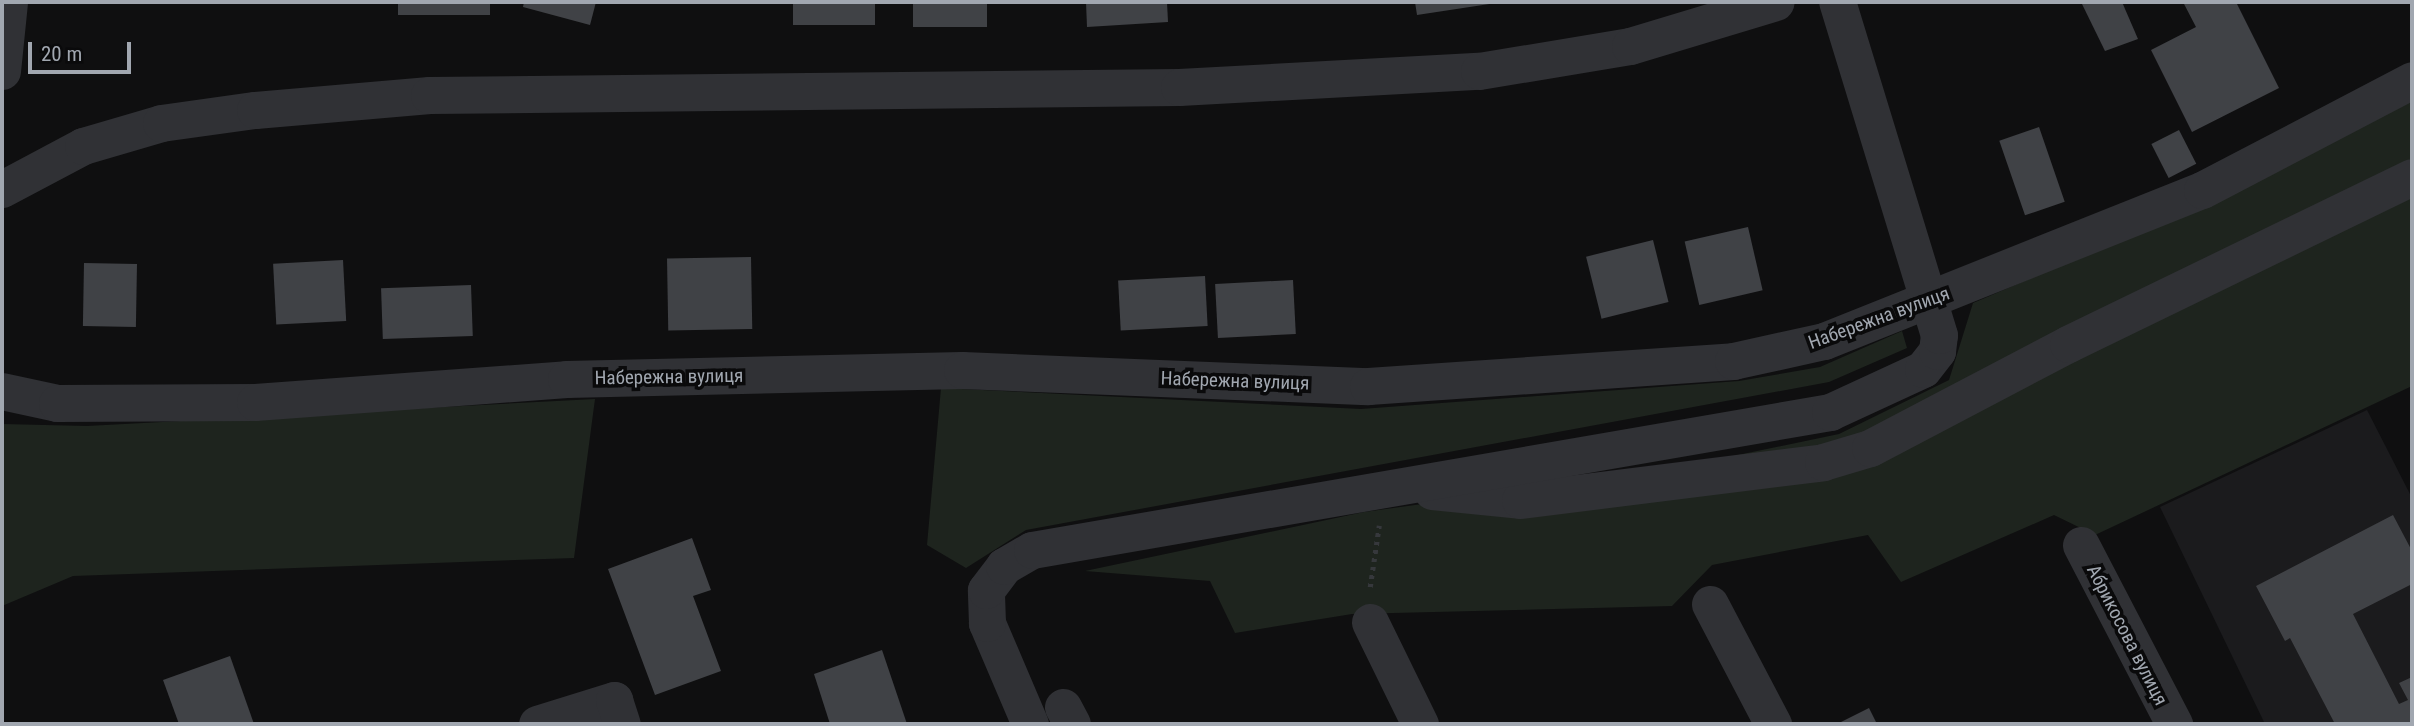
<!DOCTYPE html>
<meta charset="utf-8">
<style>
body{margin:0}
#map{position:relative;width:2414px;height:726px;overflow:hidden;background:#0f0f10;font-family:"Roboto Condensed",sans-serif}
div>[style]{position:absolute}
.built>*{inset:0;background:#1b1b1d}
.green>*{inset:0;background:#1e241e}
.building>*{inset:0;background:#404246;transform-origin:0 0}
.path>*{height:4.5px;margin-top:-2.25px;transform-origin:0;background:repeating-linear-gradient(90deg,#36383c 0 3.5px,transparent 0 8.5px)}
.minor>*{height:37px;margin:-18.5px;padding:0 18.5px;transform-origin:18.5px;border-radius:18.5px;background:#303135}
span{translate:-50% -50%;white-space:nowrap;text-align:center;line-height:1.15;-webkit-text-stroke:7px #0a0a0b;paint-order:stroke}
.street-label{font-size:19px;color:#a1a7b0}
.frame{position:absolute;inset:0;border:4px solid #a1a7b0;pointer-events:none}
.scale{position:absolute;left:28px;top:42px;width:103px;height:32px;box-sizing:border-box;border:4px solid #a1a7b0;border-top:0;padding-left:9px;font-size:21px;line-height:24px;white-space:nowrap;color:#a1a7b0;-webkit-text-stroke:5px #0a0a0b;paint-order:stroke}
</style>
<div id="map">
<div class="built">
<i style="clip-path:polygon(2367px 410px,2412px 498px,2412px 724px,2265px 724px,2160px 507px)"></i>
</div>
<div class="green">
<i style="clip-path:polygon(2412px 97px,2412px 386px,2095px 535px,2054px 515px,1901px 582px,1868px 535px,1712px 565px,1672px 606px,1352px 614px,1235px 633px,1210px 581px,1085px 571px,1364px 512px,1656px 472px,1839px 434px,1949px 380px,1973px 303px,2259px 181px)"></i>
<i style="clip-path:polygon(1902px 331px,1907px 348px,1829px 382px,1026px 530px,966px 568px,927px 545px,941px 388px,1361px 409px,1739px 381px,1820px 367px)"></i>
<i style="clip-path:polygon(595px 399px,574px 558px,73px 576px,2px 606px,2px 424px,87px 426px)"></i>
</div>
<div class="building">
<i style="left:398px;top:2px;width:92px;height:13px"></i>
<i style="clip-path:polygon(524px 2px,596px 2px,590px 25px,523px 7px)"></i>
<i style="left:793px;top:2px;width:82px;height:23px"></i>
<i style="left:913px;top:2px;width:74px;height:25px"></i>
<i style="clip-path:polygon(1086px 2px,1167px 2px,1168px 22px,1087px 27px)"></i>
<i style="clip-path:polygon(1415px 2px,1496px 2px,1496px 3px,1417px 15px)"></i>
<i style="clip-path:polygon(2081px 2px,2122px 2px,2138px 39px,2105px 51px)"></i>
<i style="clip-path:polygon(2183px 2px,2236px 2px,2279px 88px,2192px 132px,2151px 50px,2196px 27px)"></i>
<i style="left:2039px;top:127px;width:79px;height:42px;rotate:71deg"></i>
<i style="left:2179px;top:130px;width:38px;height:31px;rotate:63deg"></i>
<i style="left:1748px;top:227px;width:65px;height:65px;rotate:77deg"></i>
<i style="left:1653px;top:240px;width:64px;height:69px;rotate:76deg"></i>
<i style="left:751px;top:257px;width:72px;height:84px;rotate:89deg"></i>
<i style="left:343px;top:260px;width:61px;height:70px;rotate:87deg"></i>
<i style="left:84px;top:263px;width:53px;height:63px;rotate:1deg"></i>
<i style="left:1205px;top:276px;width:50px;height:87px;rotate:87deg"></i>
<i style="left:1293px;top:280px;width:54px;height:78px;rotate:87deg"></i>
<i style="left:471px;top:285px;width:51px;height:90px;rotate:88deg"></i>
<i style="clip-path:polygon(2393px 515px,2412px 551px,2412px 584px,2353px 614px,2399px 704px,2408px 700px,2399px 683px,2412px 677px,2412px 724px,2335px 724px,2290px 638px,2285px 641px,2256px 586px)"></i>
<i style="clip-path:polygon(692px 538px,711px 590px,693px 596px,721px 671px,655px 695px,608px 569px)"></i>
<i style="clip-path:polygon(882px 650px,907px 724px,830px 724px,814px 674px)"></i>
<i style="clip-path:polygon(230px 656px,254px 724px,179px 724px,163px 680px)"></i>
<i style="clip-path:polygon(1869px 708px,1877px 724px,1837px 724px)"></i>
</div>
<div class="path">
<i style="left:1370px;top:587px;width:62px;rotate:-81.6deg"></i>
</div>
<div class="minor">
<i style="left:2px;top:71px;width:69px;rotate:-84.2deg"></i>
<i style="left:2px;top:189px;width:92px;rotate:-28deg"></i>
<i style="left:83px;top:146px;width:81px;rotate:-16.4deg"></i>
<i style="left:161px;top:123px;width:95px;rotate:-7.9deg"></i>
<i style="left:255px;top:110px;width:175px;rotate:-4.9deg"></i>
<i style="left:429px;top:95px;width:750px;rotate:-0.61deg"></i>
<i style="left:1179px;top:87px;width:300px;rotate:-3.1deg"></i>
<i style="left:1479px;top:71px;width:153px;rotate:-9.4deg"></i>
<i style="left:1630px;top:46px;width:152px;rotate:-16.8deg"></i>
<i style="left:2px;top:391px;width:56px;rotate:12.3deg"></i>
<i style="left:57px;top:403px;width:198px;rotate:-0.3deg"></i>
<i style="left:255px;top:402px;width:312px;rotate:-4.2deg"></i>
<i style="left:566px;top:379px;width:396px;rotate:-1.3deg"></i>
<i style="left:962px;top:370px;width:406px;rotate:2.3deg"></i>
<i style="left:1368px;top:386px;width:366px;rotate:-3.9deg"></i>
<i style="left:1733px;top:361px;width:93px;rotate:-12.4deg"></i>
<i style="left:1824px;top:341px;width:407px;rotate:-21.8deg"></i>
<i style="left:2202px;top:190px;width:237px;rotate:-27.6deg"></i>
<i style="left:1432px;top:491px;width:88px;rotate:5.8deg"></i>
<i style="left:1520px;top:500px;width:305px;rotate:-7.1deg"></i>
<i style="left:1823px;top:462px;width:49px;rotate:-16.6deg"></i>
<i style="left:1870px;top:448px;width:224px;rotate:-27.7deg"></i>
<i style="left:2068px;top:344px;width:382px;rotate:-25.9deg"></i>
<i style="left:2081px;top:545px;width:202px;rotate:62.5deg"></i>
<i style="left:1710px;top:604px;width:136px;rotate:62.3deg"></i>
<i style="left:1370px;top:622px;width:114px;rotate:63.9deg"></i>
<i style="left:1063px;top:707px;width:19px;rotate:62deg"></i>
<i style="left:537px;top:724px;width:81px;rotate:-17.3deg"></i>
<i style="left:614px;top:700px;width:25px;rotate:72deg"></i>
<i style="left:1030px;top:724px;width:110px;rotate:-113.1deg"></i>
<i style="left:987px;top:623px;width:33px;rotate:-92deg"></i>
<i style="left:986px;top:590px;width:30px;rotate:-53deg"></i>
<i style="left:1004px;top:566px;width:32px;rotate:-30deg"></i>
<i style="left:1032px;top:550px;width:810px;rotate:-9.81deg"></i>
<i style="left:1830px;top:412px;width:102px;rotate:-24.8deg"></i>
<i style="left:1923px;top:369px;width:23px;rotate:-52deg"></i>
<i style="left:1937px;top:351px;width:16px;rotate:-83deg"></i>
<i style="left:1939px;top:335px;width:348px;rotate:-107deg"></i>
</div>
<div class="street-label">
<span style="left:1879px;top:318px;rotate:-20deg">Набережна вулиця</span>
<span style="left:669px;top:377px;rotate:-1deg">Набережна вулиця</span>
<span style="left:1235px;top:381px;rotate:2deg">Набережна вулиця</span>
<span style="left:2127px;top:635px;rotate:63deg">Абрикосова вулиця</span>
</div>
<div class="frame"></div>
<div class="scale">20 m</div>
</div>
